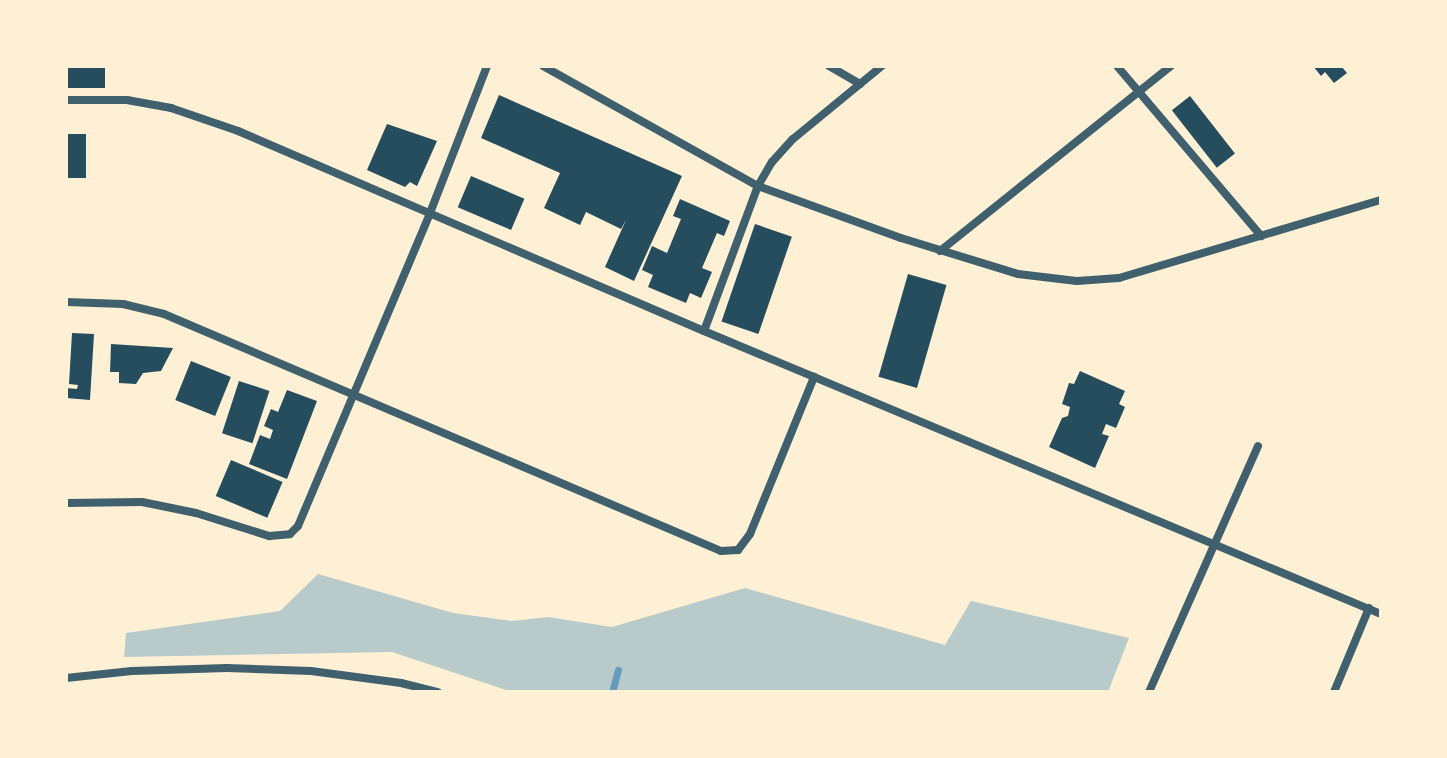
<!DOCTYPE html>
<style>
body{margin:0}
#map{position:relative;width:1447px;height:758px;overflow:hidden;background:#fdf0d5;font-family:"IBM Plex Sans",sans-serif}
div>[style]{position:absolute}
.green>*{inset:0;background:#b9caca}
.stream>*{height:7px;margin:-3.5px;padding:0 3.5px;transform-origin:3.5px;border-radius:3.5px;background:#669bbc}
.building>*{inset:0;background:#264d5e;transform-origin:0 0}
.minor>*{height:8px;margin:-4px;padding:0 4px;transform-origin:4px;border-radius:4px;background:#3f606c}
span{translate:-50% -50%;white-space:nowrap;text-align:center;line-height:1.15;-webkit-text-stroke:7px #fdf0d5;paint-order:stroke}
.frame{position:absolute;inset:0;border:68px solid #fdf0d5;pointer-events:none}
</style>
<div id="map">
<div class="green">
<i style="clip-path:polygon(318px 574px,453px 613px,512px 621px,548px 617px,612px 627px,745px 588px,945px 645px,971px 601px,1129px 638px,1108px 692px,512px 692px,392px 652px,124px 657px,126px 633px,280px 611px)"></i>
</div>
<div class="stream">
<i style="left:612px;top:692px;width:23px;rotate:-75deg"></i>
</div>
<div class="building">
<i style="left:66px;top:66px;width:39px;height:22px"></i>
<i style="clip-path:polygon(1313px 66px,1341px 66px,1347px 73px,1334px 83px,1325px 72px,1321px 76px)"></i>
<i style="clip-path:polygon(499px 95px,682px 176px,634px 281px,605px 267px,626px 220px,621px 229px,586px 212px,580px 225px,544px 208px,560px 173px,481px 138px)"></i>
<i style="left:1190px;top:96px;width:73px;height:23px;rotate:52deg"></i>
<i style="clip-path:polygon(387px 124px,437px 141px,417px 186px,410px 182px,405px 187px,367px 170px)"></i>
<i style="left:66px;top:134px;width:20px;height:44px"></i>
<i style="left:471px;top:176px;width:58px;height:34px;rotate:23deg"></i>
<i style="clip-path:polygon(680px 199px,730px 221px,724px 236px,717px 233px,702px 268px,712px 272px,701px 298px,690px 293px,686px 303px,648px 287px,653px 275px,642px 270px,652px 246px,667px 253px,681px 219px,673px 216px)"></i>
<i style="left:755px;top:224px;width:39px;height:103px;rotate:19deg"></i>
<i style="left:908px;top:274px;width:40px;height:107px;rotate:16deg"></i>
<i style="clip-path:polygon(72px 333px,94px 334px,90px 400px,66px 398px,66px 388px,77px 389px,78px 385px,69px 384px)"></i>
<i style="clip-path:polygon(111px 344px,173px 348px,161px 371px,143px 373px,136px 384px,119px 383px,119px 372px,110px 372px)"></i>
<i style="left:191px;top:361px;width:43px;height:42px;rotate:22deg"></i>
<i style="clip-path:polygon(1080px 371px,1125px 391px,1119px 404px,1125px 407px,1116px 428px,1106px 424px,1102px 434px,1109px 436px,1095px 468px,1049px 447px,1062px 418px,1068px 416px,1070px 407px,1062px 404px,1069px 383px,1074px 384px)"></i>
<i style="left:239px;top:381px;width:32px;height:55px;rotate:18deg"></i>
<i style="clip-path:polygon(287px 390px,317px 401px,287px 479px,249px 464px,260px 435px,270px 439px,273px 430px,264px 426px,271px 409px,278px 412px)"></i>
<i style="left:231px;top:460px;width:56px;height:39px;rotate:23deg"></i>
</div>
<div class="minor">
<i style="left:543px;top:66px;width:246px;rotate:29.2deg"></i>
<i style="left:758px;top:186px;width:152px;rotate:20deg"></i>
<i style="left:901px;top:238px;width:122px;rotate:17.1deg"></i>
<i style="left:1018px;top:274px;width:59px;rotate:6.8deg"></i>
<i style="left:1077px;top:281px;width:42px;rotate:-4.1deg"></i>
<i style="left:1119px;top:278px;width:273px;rotate:-16.6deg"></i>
<i style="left:829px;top:66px;width:36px;rotate:30deg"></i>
<i style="left:1117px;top:66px;width:223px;rotate:49.7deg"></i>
<i style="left:66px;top:100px;width:61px"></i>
<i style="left:127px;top:100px;width:45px;rotate:10.3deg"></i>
<i style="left:171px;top:108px;width:71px;rotate:18.9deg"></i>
<i style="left:238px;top:131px;width:507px;rotate:23.23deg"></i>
<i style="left:704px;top:331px;width:734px;rotate:22.69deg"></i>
<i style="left:940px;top:251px;width:296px;rotate:-38.7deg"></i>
<i style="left:66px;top:302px;width:57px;rotate:2deg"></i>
<i style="left:123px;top:304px;width:42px;rotate:13.7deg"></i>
<i style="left:164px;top:314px;width:605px;rotate:23.05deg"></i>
<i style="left:721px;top:551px;width:17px;rotate:-3deg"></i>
<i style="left:738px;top:550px;width:20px;rotate:-53deg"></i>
<i style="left:750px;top:534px;width:170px;rotate:-67.8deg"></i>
<i style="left:704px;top:331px;width:155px;rotate:-69.6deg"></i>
<i style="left:758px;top:186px;width:28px;rotate:-60deg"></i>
<i style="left:772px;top:162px;width:31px;rotate:-48deg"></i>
<i style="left:793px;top:139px;width:115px;rotate:-39.4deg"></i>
<i style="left:66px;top:503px;width:76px;rotate:-0.8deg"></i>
<i style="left:142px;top:502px;width:55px;rotate:11.5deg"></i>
<i style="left:196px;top:513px;width:77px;rotate:17.5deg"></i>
<i style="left:269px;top:536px;width:21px;rotate:-5deg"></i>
<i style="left:290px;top:534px;width:11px;rotate:-45deg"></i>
<i style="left:298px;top:526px;width:340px;rotate:-67.1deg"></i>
<i style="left:430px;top:213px;width:158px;rotate:-68.8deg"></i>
<i style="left:66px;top:678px;width:66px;rotate:-6.1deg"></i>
<i style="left:132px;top:671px;width:95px;rotate:-1.8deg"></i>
<i style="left:227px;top:668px;width:84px;rotate:2deg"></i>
<i style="left:311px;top:671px;width:91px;rotate:7.6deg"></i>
<i style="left:401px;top:683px;width:38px;rotate:14deg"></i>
<i style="left:1149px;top:692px;width:269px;rotate:-66.1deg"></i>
<i style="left:1334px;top:692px;width:91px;rotate:-67.4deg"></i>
</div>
<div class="frame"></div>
</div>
